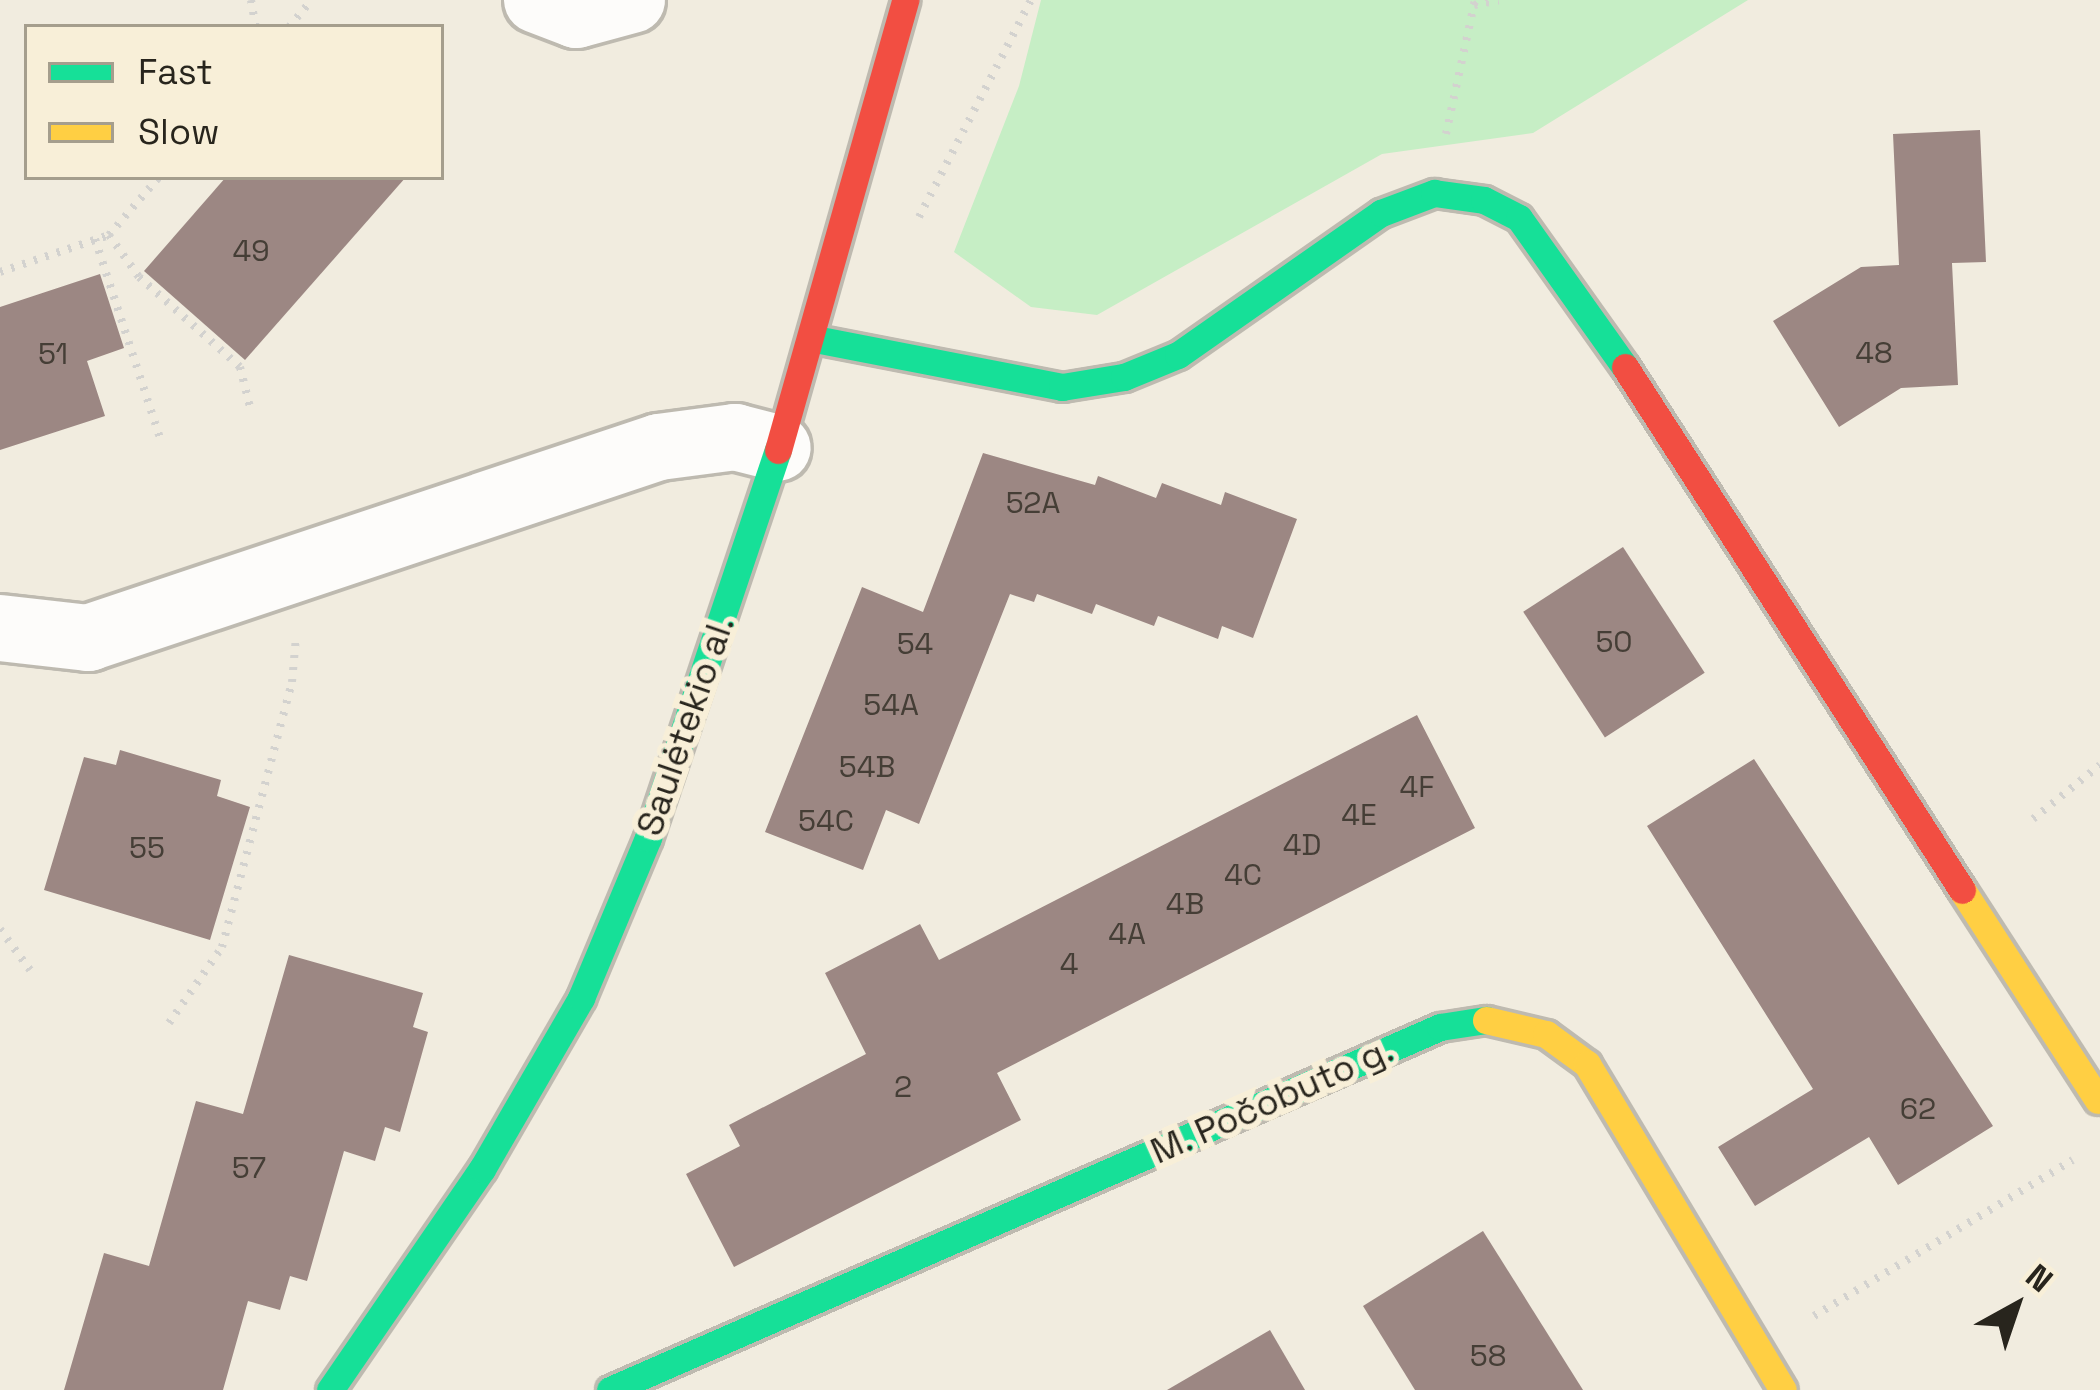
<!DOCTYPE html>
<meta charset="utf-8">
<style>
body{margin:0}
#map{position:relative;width:2100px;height:1390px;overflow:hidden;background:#f1ecdf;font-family:"Space Grotesk",sans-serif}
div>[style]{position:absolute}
.green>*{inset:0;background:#c6eec5}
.building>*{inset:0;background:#9c8783;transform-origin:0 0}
.path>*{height:8px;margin-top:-4px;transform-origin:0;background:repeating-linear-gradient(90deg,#d3d2cf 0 3px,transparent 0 12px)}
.roads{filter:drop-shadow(3px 0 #bebab0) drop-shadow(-3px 0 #bebab0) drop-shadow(0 3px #bebab0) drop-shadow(0 -3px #bebab0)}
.street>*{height:66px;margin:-33px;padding:0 33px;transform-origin:33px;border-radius:33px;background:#fdfcfa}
.fast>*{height:27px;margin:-13.5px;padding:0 13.5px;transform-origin:13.5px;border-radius:13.5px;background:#16e098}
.slow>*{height:27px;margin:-13.5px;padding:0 13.5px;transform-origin:13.5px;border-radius:13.5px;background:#ffcf43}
.jam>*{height:27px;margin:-13.5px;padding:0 13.5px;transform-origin:13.5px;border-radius:13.5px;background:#f24e42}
span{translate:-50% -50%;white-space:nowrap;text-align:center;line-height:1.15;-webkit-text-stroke:12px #f8efd8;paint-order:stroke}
.number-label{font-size:30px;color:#453e36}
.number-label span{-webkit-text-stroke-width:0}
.street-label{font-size:36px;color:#28251d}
.legend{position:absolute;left:24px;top:24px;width:420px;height:156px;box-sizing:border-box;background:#f8efd8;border:3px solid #a59e8d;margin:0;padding:15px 21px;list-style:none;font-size:36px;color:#28251d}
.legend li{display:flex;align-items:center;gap:24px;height:60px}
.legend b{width:60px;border:3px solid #a59e8d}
.north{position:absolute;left:1956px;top:1246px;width:120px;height:120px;-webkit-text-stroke:9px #f8efd8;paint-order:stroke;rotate:40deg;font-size:33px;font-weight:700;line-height:48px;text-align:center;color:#28251d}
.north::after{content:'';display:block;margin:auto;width:42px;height:54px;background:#28251d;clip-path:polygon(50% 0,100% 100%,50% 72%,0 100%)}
</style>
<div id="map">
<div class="green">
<i style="clip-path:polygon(1041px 0,1748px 0,1533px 133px,1382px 154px,1097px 315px,1031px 307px,954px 252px,1019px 86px)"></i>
</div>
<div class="building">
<i style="clip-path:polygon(1980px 130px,1986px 262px,1952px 263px,1958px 385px,1901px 388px,1839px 427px,1773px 321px,1861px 267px,1899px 265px,1893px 134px)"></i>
<i style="clip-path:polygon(226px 177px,406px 177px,245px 360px,144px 271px)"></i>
<i style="clip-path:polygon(100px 274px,124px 348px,87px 361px,105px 416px,0 450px,0 307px)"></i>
<i style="clip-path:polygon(983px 453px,1095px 485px,1098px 476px,1156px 498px,1162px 483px,1221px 505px,1225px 492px,1297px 519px,1253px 638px,1222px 626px,1218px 639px,1158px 616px,1154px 626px,1096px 604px,1092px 614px,1037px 594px,1034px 602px,1010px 594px,919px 824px,886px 810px,863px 870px,765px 832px,862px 587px,923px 612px)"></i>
<i style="left:1623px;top:547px;width:150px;height:119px;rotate:57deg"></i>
<i style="clip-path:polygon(1417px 715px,1475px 828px,997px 1073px,1021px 1120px,734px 1267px,686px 1174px,740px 1146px,729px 1125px,866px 1054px,825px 973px,920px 924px,939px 960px)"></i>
<i style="clip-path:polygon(120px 750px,221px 780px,217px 796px,250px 807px,210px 940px,44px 890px,84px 757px,116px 765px)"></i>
<i style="clip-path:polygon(1754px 759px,1993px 1126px,1898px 1185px,1869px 1137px,1755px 1206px,1718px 1147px,1813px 1089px,1647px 826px)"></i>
<i style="clip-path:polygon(289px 955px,423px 993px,413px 1027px,428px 1032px,400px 1132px,385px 1127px,375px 1161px,344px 1151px,307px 1281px,290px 1276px,280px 1310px,248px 1301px,223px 1390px,64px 1390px,104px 1253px,149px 1266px,196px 1101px,243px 1114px)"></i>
<i style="clip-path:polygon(1483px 1231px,1583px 1390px,1415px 1390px,1363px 1306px)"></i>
<i style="clip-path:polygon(1270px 1330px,1305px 1390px,1167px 1390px)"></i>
</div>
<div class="path">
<i style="left:251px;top:0;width:27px;rotate:80deg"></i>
<i style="left:1474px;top:5px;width:25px;rotate:-11deg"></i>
<i style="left:289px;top:27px;width:35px;rotate:-50deg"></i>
<i style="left:1446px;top:134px;width:137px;rotate:-77.8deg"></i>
<i style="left:919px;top:217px;width:244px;rotate:-62.7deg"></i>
<i style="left:109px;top:235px;width:52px;rotate:54.5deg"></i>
<i style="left:139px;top:277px;width:135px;rotate:41.7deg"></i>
<i style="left:240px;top:367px;width:41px;rotate:76deg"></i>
<i style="left:95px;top:239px;width:209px;rotate:71.9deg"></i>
<i style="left:0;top:272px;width:115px;rotate:-18.7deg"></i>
<i style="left:109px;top:235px;width:77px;rotate:-49.2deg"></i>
<i style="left:2033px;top:819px;width:86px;rotate:-38.9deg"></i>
<i style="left:0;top:929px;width:51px;rotate:53.8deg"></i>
<i style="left:169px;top:1023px;width:93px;rotate:-55.1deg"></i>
<i style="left:222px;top:947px;width:274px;rotate:-75.2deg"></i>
<i style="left:292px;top:682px;width:45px;rotate:-84.9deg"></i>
<i style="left:1814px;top:1316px;width:302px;rotate:-31.1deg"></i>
</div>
<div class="roads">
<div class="street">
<i style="left:537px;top:0;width:42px;rotate:21deg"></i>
<i style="left:576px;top:15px;width:58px;rotate:-15deg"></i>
<i style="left:0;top:628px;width:89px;rotate:6.5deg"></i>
<i style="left:88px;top:638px;width:602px;rotate:-18.5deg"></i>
<i style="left:659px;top:447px;width:77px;rotate:-7.5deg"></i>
<i style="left:735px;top:437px;width:44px;rotate:14.3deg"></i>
</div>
<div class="fast">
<i style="left:815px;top:339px;width:252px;rotate:11deg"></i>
<i style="left:1062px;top:387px;width:63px;rotate:-9.2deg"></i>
<i style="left:1124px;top:377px;width:58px;rotate:-22.2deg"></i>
<i style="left:1178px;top:355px;width:248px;rotate:-35deg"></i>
<i style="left:1381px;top:213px;width:57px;rotate:-20.7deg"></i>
<i style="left:1434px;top:193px;width:50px;rotate:8deg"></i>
<i style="left:1484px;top:200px;width:39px;rotate:27deg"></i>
<i style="left:1519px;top:218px;width:183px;rotate:54.6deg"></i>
<i style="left:330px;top:1390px;width:268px;rotate:-55.5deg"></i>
<i style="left:482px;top:1169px;width:198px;rotate:-59.9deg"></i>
<i style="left:581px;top:998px;width:173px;rotate:-67.3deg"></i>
<i style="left:648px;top:838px;width:409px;rotate:-71.5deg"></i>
<i style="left:610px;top:1390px;width:906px;rotate:-23.62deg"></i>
<i style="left:1440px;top:1027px;width:47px;rotate:-8.7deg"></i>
</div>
<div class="slow">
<i style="left:1962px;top:890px;width:250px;rotate:57.1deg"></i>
<i style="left:1486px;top:1020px;width:62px;rotate:13.1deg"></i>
<i style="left:1546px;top:1034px;width:51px;rotate:36.2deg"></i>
<i style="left:1587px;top:1064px;width:380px;rotate:59deg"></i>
</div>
<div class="jam">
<i style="left:1625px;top:367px;width:622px;rotate:57.2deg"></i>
<i style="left:778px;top:450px;width:468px;rotate:-74.2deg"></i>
</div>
</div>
<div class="number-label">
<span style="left:251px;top:251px">49</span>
<span style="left:1874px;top:353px">48</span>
<span style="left:53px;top:354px">51</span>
<span style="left:1033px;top:503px">52A</span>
<span style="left:1614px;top:642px">50</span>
<span style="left:915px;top:644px">54</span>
<span style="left:891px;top:705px">54A</span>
<span style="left:867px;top:767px">54B</span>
<span style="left:1417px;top:787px">4F</span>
<span style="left:1359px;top:815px">4E</span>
<span style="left:826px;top:821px">54C</span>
<span style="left:1302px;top:845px">4D</span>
<span style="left:147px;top:848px">55</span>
<span style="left:1243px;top:875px">4C</span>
<span style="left:1185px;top:904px">4B</span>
<span style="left:1127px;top:934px">4A</span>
<span style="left:1069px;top:964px">4</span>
<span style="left:903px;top:1087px">2</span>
<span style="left:1918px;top:1109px">62</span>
<span style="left:249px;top:1168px">57</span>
<span style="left:1488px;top:1356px">58</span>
</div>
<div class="street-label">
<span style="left:686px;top:726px;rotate:-71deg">Saulėtekio al.</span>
<span style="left:1272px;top:1101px;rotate:-24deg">M. Počobuto g.</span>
</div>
<ul class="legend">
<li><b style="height:15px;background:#16e098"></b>Fast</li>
<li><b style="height:15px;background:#ffcf43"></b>Slow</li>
</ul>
<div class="north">N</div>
</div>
